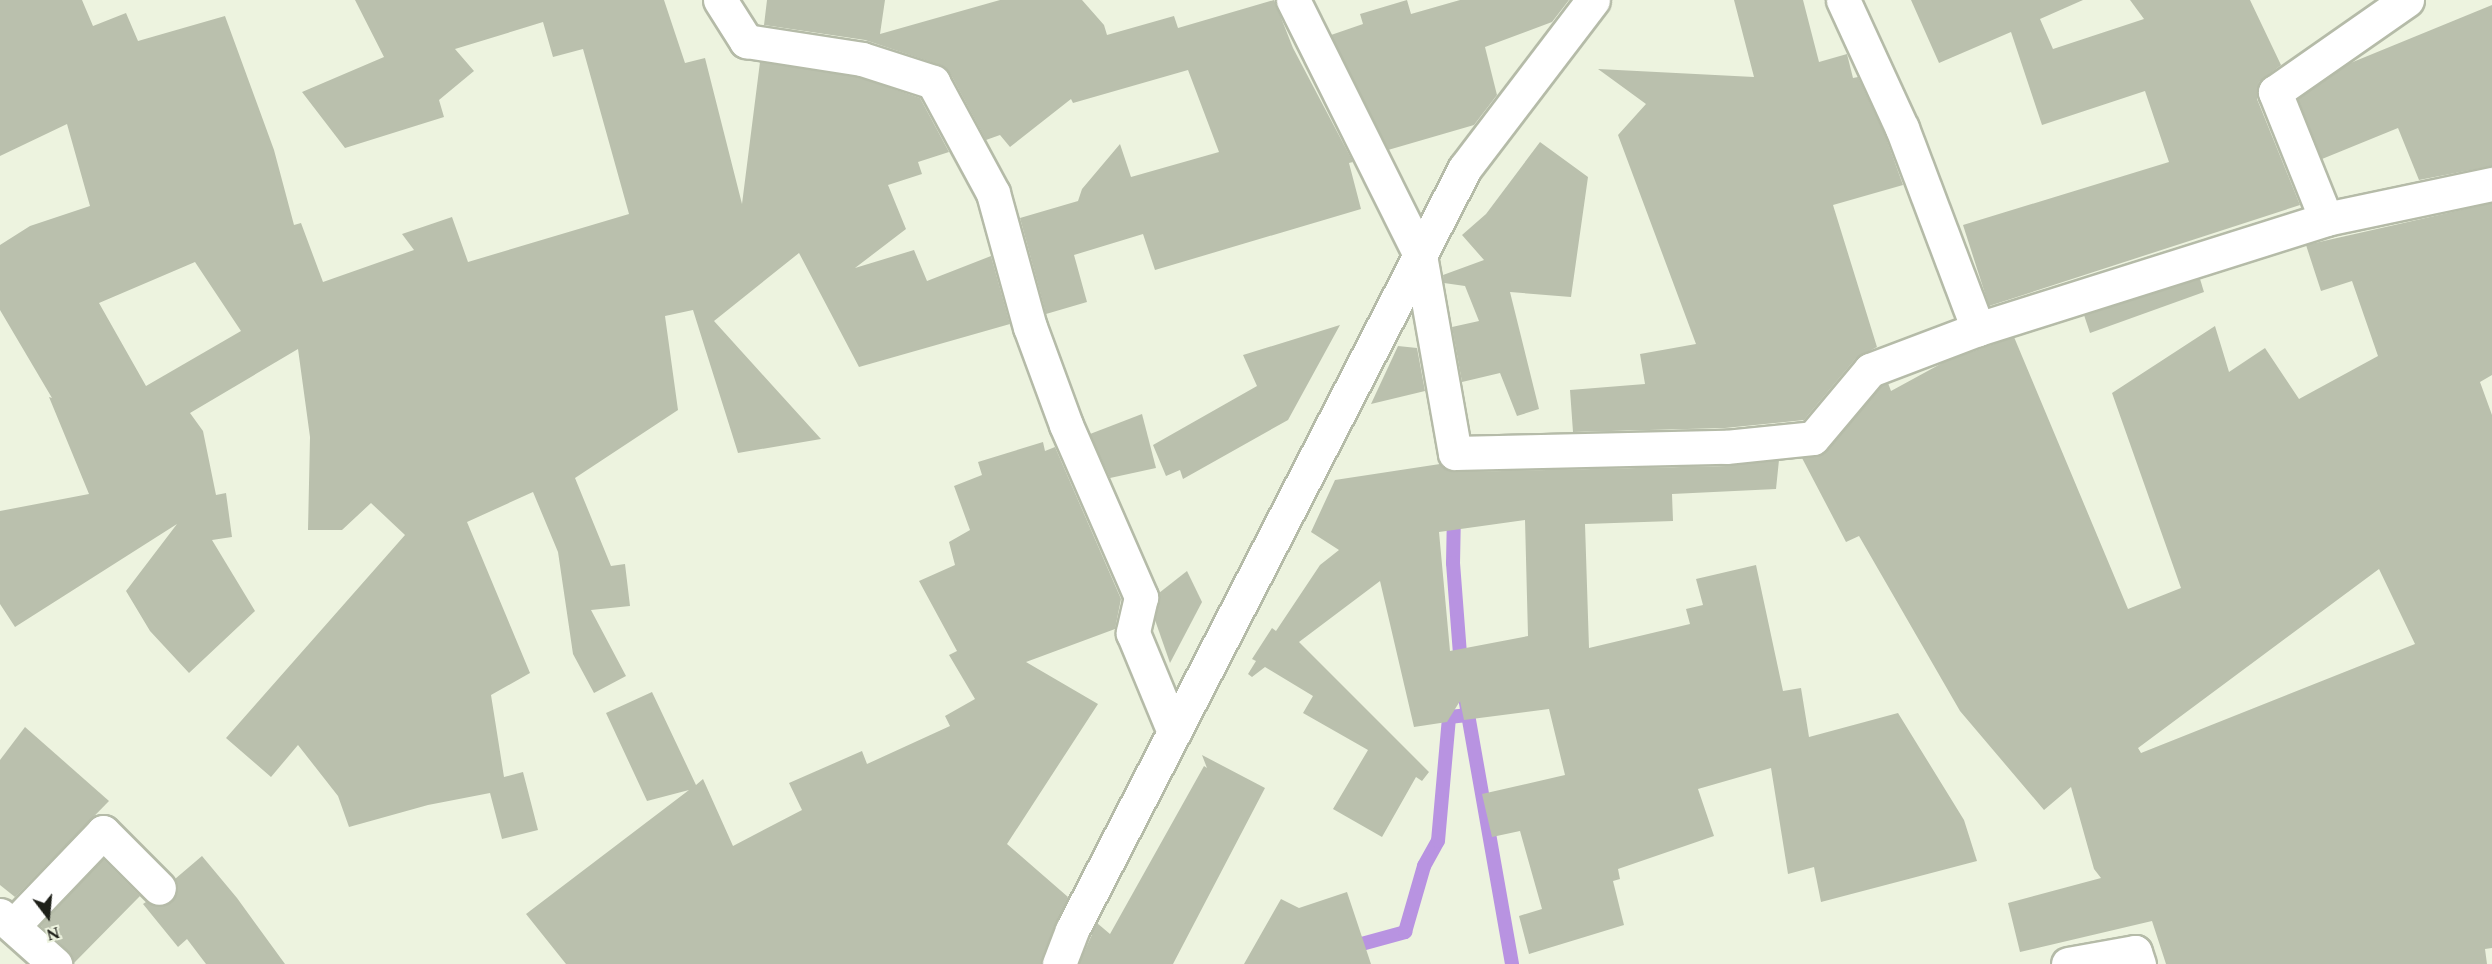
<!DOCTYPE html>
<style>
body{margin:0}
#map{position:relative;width:2492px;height:964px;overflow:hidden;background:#edf3df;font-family:Spectral,serif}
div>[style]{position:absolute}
.stream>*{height:14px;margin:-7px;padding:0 7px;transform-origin:7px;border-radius:7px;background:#b893e1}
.building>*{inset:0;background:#bac0ad}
.roads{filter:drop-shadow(2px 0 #b5bba8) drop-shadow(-2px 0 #b5bba8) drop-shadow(0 2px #b5bba8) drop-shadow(0 -2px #b5bba8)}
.street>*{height:33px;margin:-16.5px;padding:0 16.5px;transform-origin:16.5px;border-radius:16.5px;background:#fff}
span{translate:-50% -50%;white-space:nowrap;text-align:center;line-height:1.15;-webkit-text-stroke:4.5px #edf3df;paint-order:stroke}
.north{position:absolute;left:18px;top:886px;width:60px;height:60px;-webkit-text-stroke:4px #edf3df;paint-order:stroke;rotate:164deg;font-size:16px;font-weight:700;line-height:24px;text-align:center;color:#1e2019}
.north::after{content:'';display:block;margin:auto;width:21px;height:27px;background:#1e2019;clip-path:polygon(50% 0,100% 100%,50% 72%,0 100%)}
</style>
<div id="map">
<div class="stream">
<i style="left:1454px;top:512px;width:51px;rotate:91.1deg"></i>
<i style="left:1453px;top:563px;width:103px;rotate:85.6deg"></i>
<i style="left:1466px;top:703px;width:265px;rotate:80deg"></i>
<i style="left:1336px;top:964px;width:13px;rotate:-90deg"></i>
<i style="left:1336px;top:951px;width:72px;rotate:-15.4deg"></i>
<i style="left:1405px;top:932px;width:69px;rotate:-73.9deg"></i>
<i style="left:1424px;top:866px;width:29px;rotate:-61deg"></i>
<i style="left:1438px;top:841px;width:124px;rotate:-84.9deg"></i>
<i style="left:1449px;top:717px;width:18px;rotate:-6deg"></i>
</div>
<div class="building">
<i style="clip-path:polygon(evenodd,0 0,82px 0,93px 26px,126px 13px,138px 41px,225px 16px,274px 150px,294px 225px,301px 223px,323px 282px,414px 250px,402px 234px,452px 217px,468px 262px,629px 214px,583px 49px,553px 57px,543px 22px,455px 49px,474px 71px,439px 100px,444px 117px,345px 148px,302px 92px,384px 57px,355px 0,664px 0,685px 63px,705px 58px,742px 204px,760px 62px,858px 77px,920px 98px,949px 152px,918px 162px,922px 174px,888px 185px,906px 229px,855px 268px,914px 250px,927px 281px,991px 256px,1010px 324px,859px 367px,799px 253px,714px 321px,821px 439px,738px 453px,693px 310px,665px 316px,678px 410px,575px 478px,611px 566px,625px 564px,630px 606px,591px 610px,626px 676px,594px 693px,573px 654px,558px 552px,533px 492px,467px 522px,530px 673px,491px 695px,504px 777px,523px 772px,538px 830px,502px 839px,490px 793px,428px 805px,349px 827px,338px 796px,298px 745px,271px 777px,226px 738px,405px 535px,371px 503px,342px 530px,308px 530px,310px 437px,298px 349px,190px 413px,203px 431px,216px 495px,226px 493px,232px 537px,212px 540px,255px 611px,189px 673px,150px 631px,126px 591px,177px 524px,15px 627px,0 604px,0 511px,89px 494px,49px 397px,52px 398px,0 310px,0 245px,30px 226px,90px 206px,67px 124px,0 156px,0 0,195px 262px,241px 331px,146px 386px,99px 303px,195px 262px)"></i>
<i style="clip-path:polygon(767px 0,885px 0,880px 34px,1000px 0,1082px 0,1104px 25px,1107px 35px,1174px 16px,1178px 28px,1274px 0,1293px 48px,1353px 162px,1349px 163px,1361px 209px,1155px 270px,1143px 234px,1074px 255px,1087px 302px,1046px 314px,1020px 218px,1078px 201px,1082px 189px,1120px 144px,1131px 177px,1219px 152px,1188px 70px,1073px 103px,1071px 99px,1010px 147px,1000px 135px,986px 140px,950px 73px,940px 65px,865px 40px,764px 25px)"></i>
<i style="clip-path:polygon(1407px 0,1411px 14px,1460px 0,1569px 0,1552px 22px,1485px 47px,1497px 95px,1474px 125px,1388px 150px,1331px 35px,1363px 24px,1360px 14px)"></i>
<i style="clip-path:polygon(1734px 0,1803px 0,1819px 62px,1847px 54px,1853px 78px,1858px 77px,1885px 135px,1903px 185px,1833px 205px,1877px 347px,1856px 358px,1804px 420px,1725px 428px,1573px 432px,1570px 390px,1645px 384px,1640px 354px,1696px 344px,1618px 135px,1646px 104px,1598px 69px,1754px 77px)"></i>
<i style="clip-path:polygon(1911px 0,2083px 0,2040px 19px,2053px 49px,2144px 19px,2130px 0,2250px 0,2281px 65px,2259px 82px,2257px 99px,2300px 205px,1989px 306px,1963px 225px,2169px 162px,2145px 91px,2042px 125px,2011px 32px,1939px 63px)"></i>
<i style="clip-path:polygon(2492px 5px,2492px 166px,2419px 180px,2398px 128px,2322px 159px,2298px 99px,2348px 64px)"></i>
<i style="clip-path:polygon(1540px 142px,1588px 177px,1571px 297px,1510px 292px,1539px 409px,1517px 416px,1500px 373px,1462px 382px,1452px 327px,1479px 321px,1465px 286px,1444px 283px,1443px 275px,1484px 260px,1462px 235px,1486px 214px)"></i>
<i style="clip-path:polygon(evenodd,2492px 203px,2492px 375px,2480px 382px,2492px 415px,2492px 948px,2485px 949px,2487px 964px,2166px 964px,2152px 921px,2020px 952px,2008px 903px,2101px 878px,2094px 869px,2071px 787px,2044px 810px,1960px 711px,1859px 536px,1846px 542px,1802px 458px,1827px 450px,1881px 386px,1888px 383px,1891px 391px,1946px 361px,2014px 337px,2128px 609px,2181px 588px,2112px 393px,2215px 326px,2229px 372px,2265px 348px,2299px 399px,2378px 356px,2352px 281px,2321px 291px,2306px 245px,2492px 203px,2379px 569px,2415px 644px,2141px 753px,2138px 748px,2379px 569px)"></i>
<i style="clip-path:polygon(2200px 279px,2204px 292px,2090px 333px,2084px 315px)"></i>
<i style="clip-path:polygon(1340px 325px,1288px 420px,1183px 479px,1180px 470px,1166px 476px,1153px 445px,1257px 386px,1243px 355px)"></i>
<i style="clip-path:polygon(1398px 346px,1417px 348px,1425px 391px,1371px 404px)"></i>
<i style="clip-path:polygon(1142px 414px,1156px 468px,1110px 478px,1090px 434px)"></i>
<i style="clip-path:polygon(1043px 442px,1045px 451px,1055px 447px,1121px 599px,1115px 629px,1026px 662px,1098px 704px,1007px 844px,1068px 897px,1041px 964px,566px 964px,526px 914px,689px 790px,647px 801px,606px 713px,652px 692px,696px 785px,703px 779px,733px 846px,802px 810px,789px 783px,862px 751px,867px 764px,950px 726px,945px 716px,975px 699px,949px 655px,957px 651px,919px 581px,955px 565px,949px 542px,970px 530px,954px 486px,982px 475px,978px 462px)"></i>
<i style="clip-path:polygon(evenodd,1779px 460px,1776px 489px,1672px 494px,1673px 521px,1585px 524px,1589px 648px,1690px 624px,1686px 609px,1703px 605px,1696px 579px,1756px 565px,1783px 691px,1801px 688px,1809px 737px,1898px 713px,1964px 820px,1977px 861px,1821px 902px,1814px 867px,1788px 874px,1771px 768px,1698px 789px,1714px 836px,1618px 869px,1620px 879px,1613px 881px,1624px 925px,1529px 954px,1519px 916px,1542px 909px,1520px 831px,1492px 837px,1482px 794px,1565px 775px,1549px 709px,1464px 720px,1460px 701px,1447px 722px,1414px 727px,1380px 581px,1299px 642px,1429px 772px,1422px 781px,1416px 777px,1382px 837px,1333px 809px,1368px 750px,1303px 713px,1313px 696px,1265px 667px,1252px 677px,1248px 674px,1256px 661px,1252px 659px,1272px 628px,1276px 631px,1320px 565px,1339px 550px,1311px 532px,1335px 480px,1440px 464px,1455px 472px,1726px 466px,1779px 460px,1525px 520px,1528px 636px,1450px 651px,1439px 532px,1525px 520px)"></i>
<i style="clip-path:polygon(1187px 571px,1202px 602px,1170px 663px,1155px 620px,1159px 593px)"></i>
<i style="clip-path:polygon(25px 727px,109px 801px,15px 897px,0 885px,0 760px)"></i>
<i style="clip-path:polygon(1202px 755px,1265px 788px,1173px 964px,1079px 964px,1097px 923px,1110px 934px,1204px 766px,1207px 768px)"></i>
<i style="clip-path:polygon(202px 856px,237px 898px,285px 964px,206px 964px,187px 939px,178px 947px,143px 904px,146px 902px,163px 906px,172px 902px,177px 892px,175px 879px)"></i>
<i style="clip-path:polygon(103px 859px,140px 896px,74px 963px,67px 950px,40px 925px)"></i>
<i style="clip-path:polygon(1347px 892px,1371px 964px,1244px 964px,1281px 899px,1299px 908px)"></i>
</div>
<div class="roads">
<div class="street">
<i style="left:720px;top:0;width:49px;rotate:57.6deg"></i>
<i style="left:746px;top:41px;width:117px;rotate:8.8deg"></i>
<i style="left:862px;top:59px;width:75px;rotate:17.9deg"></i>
<i style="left:933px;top:82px;width:126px;rotate:61.6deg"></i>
<i style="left:993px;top:193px;width:139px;rotate:74.6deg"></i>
<i style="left:1030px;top:327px;width:104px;rotate:69.8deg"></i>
<i style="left:1066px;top:425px;width:188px;rotate:66.4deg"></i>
<i style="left:1141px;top:597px;width:37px;rotate:103deg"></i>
<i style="left:1133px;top:633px;width:107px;rotate:67.5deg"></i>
<i style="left:1293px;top:0;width:285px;rotate:63.5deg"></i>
<i style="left:1420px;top:255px;width:201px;rotate:80deg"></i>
<i style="left:1455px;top:453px;width:271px;rotate:-1.3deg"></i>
<i style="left:1726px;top:447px;width:87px;rotate:-5.9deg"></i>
<i style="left:1813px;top:438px;width:89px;rotate:-50deg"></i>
<i style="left:1870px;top:370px;width:116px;rotate:-20.8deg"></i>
<i style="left:1978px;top:329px;width:365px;rotate:-17.5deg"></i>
<i style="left:2326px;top:219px;width:170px;rotate:-11.9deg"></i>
<i style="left:1843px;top:0;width:141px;rotate:65.3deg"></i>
<i style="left:1902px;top:128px;width:215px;rotate:69.3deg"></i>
<i style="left:2326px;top:219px;width:137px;rotate:-111.9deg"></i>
<i style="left:2275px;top:92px;width:161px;rotate:-34.9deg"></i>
<i style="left:0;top:915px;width:74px;rotate:41.7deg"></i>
<i style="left:13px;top:926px;width:130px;rotate:-46.2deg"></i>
<i style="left:103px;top:832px;width:79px;rotate:45deg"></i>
<i style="left:1059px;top:964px;width:36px;rotate:-69deg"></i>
<i style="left:1072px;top:930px;width:857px;rotate:-62.72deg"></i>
<i style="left:1465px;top:168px;width:211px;rotate:-52.7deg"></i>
<i style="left:2068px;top:964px;width:68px;rotate:-10.2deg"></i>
<i style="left:2135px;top:952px;width:13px;rotate:72deg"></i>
</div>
</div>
<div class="north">N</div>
</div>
